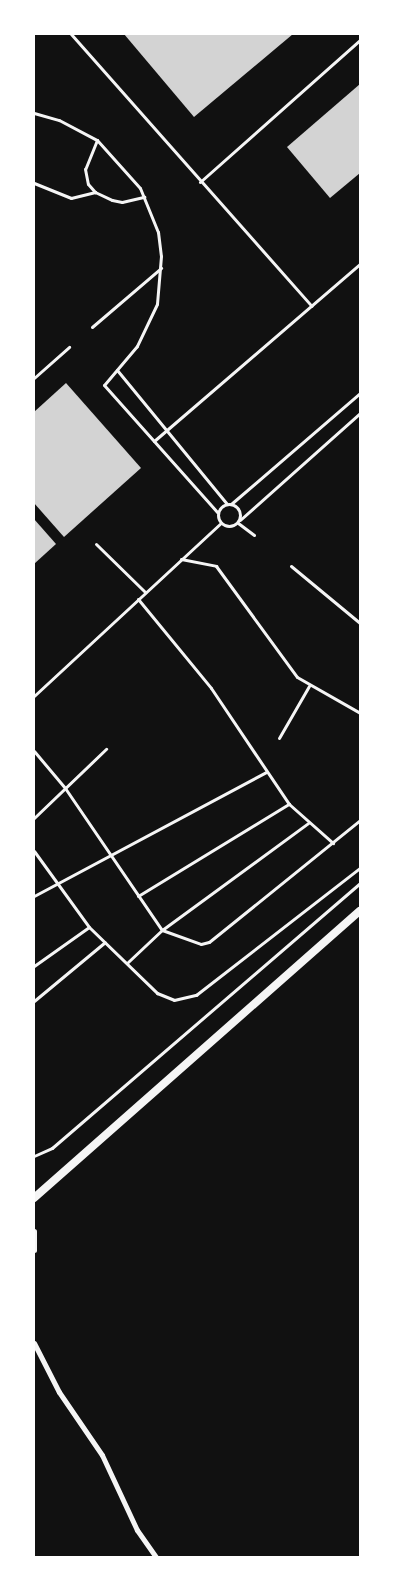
<!DOCTYPE html>
<style>
body{margin:0}
#map{position:relative;width:394px;height:1591px;overflow:hidden;background:#111;font-family:Signika,sans-serif}
div>[style]{position:absolute}
.building>*{inset:0;background:#d3d3d3}
.service>*{height:3px;margin:-1.5px;padding:0 1.5px;transform-origin:1.5px;border-radius:1.5px;background:#f5f5f5}
.service>.ring{margin:-1.5px;padding:0;box-sizing:content-box;background:none;border:3px solid #f5f5f5;border-radius:50%}
.minor>*{height:5px;margin:-2.5px;padding:0 2.5px;transform-origin:2.5px;border-radius:2.5px;background:#f5f5f5}
.tertiary>*{height:8px;margin:-4px;padding:0 4px;transform-origin:4px;border-radius:4px;background:#f5f5f5}
span{translate:-50% -50%;white-space:nowrap;text-align:center;line-height:1.15;-webkit-text-stroke:5px #fff;paint-order:stroke}
.frame{position:absolute;inset:0;border:35px solid #fff;pointer-events:none}
</style>
<div id="map">
<div class="building">
<i style="clip-path:polygon(124px 34px,293px 34px,194px 117px)"></i>
<i style="clip-path:polygon(360px 84px,360px 173px,330px 198px,287px 147px)"></i>
<i style="clip-path:polygon(66px 383px,141px 468px,64px 537px,34px 503px,34px 412px)"></i>
<i style="clip-path:polygon(34px 519px,56px 544px,34px 564px)"></i>
</div>
<div class="service">
<i style="left:71px;top:34px;width:363px;rotate:48.5deg"></i>
<i style="left:34px;top:113px;width:26px;rotate:16deg"></i>
<i style="left:59px;top:120px;width:43px;rotate:27.8deg"></i>
<i style="left:97px;top:140px;width:64px;rotate:48.1deg"></i>
<i style="left:140px;top:188px;width:48px;rotate:67.8deg"></i>
<i style="left:158px;top:232px;width:24px;rotate:83deg"></i>
<i style="left:161px;top:256px;width:48px;rotate:94.8deg"></i>
<i style="left:157px;top:304px;width:47px;rotate:115.5deg"></i>
<i style="left:137px;top:346px;width:51px;rotate:130.2deg"></i>
<i style="left:104px;top:385px;width:171px;rotate:48.3deg"></i>
<i style="left:97px;top:140px;width:31px;rotate:112deg"></i>
<i style="left:85px;top:169px;width:15px;rotate:79deg"></i>
<i style="left:88px;top:184px;width:11px;rotate:49deg"></i>
<i style="left:95px;top:192px;width:19px;rotate:25deg"></i>
<i style="left:112px;top:200px;width:10px;rotate:11deg"></i>
<i style="left:122px;top:202px;width:23px;rotate:-13deg"></i>
<i style="left:200px;top:182px;width:214px;rotate:-41.6deg"></i>
<i style="left:34px;top:183px;width:40px;rotate:22deg"></i>
<i style="left:71px;top:198px;width:25px;rotate:-14deg"></i>
<i style="left:92px;top:327px;width:91px;rotate:-40.5deg"></i>
<i style="left:117px;top:370px;width:173px;rotate:50.6deg"></i>
<i style="left:34px;top:378px;width:47px;rotate:-41.5deg"></i>
<i style="left:154px;top:441px;width:272px;rotate:-40.7deg"></i>
<i class="ring" style="left:218px;top:504px;width:19px;height:19px"></i>
<i style="left:231px;top:504px;width:170px;rotate:-40.7deg"></i>
<i style="left:240px;top:520px;width:161px;rotate:-41.7deg"></i>
<i style="left:238px;top:523px;width:20px;rotate:37deg"></i>
<i style="left:96px;top:544px;width:69px;rotate:44.4deg"></i>
<i style="left:181px;top:559px;width:36px;rotate:11deg"></i>
<i style="left:216px;top:566px;width:137px;rotate:53.9deg"></i>
<i style="left:297px;top:677px;width:73px;rotate:29.7deg"></i>
<i style="left:291px;top:566px;width:89px;rotate:39.6deg"></i>
<i style="left:138px;top:599px;width:115px;rotate:50.6deg"></i>
<i style="left:211px;top:688px;width:140px;rotate:56.1deg"></i>
<i style="left:289px;top:804px;width:59px;rotate:41.6deg"></i>
<i style="left:34px;top:696px;width:255px;rotate:-42.8deg"></i>
<i style="left:279px;top:738px;width:60px;rotate:-60deg"></i>
<i style="left:34px;top:751px;width:48px;rotate:50deg"></i>
<i style="left:65px;top:788px;width:172px;rotate:55.7deg"></i>
<i style="left:162px;top:930px;width:41px;rotate:19.7deg"></i>
<i style="left:201px;top:944px;width:8px;rotate:-14deg"></i>
<i style="left:209px;top:942px;width:194px;rotate:-38.9deg"></i>
<i style="left:34px;top:818px;width:100px;rotate:-43.8deg"></i>
<i style="left:34px;top:851px;width:94px;rotate:54.1deg"></i>
<i style="left:89px;top:927px;width:95px;rotate:44.1deg"></i>
<i style="left:157px;top:993px;width:18px;rotate:22deg"></i>
<i style="left:174px;top:1000px;width:23px;rotate:-13deg"></i>
<i style="left:196px;top:995px;width:207px;rotate:-37.8deg"></i>
<i style="left:34px;top:896px;width:263px;rotate:-28.1deg"></i>
<i style="left:138px;top:896px;width:177px;rotate:-31.4deg"></i>
<i style="left:128px;top:962px;width:47px;rotate:-43.3deg"></i>
<i style="left:162px;top:930px;width:181px;rotate:-36.2deg"></i>
<i style="left:34px;top:966px;width:67px;rotate:-35.3deg"></i>
<i style="left:34px;top:1001px;width:92px;rotate:-39.7deg"></i>
<i style="left:34px;top:1156px;width:20px;rotate:-24deg"></i>
<i style="left:52px;top:1148px;width:406px;rotate:-40.7deg"></i>
</div>
<div class="minor">
<i style="left:34px;top:1231px;width:19px;rotate:90deg"></i>
<i style="left:34px;top:1343px;width:55px;rotate:63deg"></i>
<i style="left:59px;top:1392px;width:76px;rotate:55.7deg"></i>
<i style="left:102px;top:1455px;width:83px;rotate:65deg"></i>
<i style="left:137px;top:1530px;width:33px;rotate:55deg"></i>
</div>
<div class="tertiary">
<i style="left:34px;top:1198px;width:434px;rotate:-41.4deg"></i>
</div>
<div class="frame"></div>
</div>
